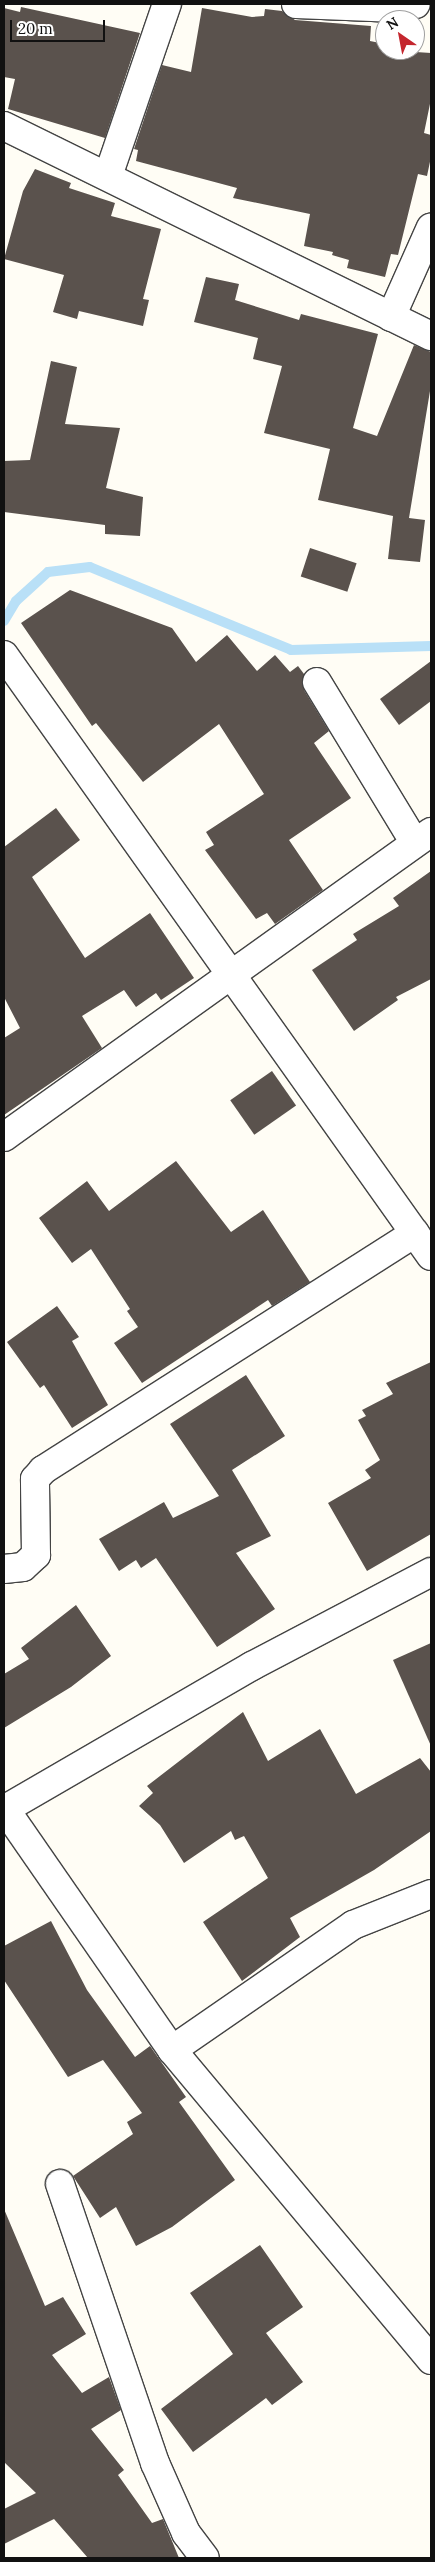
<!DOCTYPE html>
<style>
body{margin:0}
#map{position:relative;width:435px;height:2562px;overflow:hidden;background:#fffdf5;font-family:Lora,serif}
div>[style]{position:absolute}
.stream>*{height:10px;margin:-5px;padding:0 5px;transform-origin:5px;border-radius:5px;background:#b9e0f7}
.building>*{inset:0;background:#5a524d;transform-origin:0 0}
.roads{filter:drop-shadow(1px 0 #444) drop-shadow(-1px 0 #444) drop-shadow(0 1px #444) drop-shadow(0 -1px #444)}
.minor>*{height:28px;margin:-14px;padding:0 14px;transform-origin:14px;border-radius:14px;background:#fff}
span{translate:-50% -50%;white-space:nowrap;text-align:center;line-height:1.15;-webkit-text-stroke:5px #fff;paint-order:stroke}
.frame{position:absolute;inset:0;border:5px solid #111;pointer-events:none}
.north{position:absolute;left:375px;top:10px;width:50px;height:50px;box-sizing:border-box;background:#fff;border:1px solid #a0a0a0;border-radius:50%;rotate:327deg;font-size:14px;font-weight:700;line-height:20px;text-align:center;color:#111}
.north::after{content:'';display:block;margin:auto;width:18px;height:22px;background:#c4262e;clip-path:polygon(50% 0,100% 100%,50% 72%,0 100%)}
.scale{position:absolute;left:10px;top:20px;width:95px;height:22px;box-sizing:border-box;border:2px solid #111;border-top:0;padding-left:6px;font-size:15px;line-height:18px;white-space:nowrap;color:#111;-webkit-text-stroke:4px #fff;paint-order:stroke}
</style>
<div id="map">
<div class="stream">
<i style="left:4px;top:621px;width:23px;rotate:-59deg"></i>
<i style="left:16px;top:601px;width:43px;rotate:-42.2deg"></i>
<i style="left:48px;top:572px;width:42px;rotate:-6.8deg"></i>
<i style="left:90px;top:567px;width:217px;rotate:22.4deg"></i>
<i style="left:291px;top:650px;width:140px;rotate:-1.6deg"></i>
</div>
<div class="building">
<i style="clip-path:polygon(21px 7px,140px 33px,105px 138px,8px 109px,15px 79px,4px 77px,4px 8px,20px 12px)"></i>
<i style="clip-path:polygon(202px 8px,252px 17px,264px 16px,265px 9px,282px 11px,295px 20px,371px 26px,370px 41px,385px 44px,385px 50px,431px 53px,431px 99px,424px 133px,431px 135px,431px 157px,427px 176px,418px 174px,398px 255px,391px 254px,385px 277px,347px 268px,349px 260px,332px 255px,333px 252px,304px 246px,310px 214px,233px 198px,237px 188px,136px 161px,138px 150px,134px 149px,162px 65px,191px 72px)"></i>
<i style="clip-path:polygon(35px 169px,71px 183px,69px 188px,115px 203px,111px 216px,161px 229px,143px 299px,149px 300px,143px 326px,79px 311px,77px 319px,53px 312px,64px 275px,4px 259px,23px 191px)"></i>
<i style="clip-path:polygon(206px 277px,239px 284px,235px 300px,299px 320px,301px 314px,378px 334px,353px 428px,377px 436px,414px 345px,431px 352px,431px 385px,409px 518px,425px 520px,420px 562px,388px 559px,393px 516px,318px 500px,330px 449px,264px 433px,282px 366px,253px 359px,258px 338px,194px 322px)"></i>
<i style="clip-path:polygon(51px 361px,77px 367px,65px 424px,120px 428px,106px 488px,143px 497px,140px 536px,105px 534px,105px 525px,4px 512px,4px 461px,30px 460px)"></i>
<i style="left:310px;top:548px;width:49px;height:30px;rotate:18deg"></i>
<i style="clip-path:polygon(70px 590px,172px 628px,196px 662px,227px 635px,257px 671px,275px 655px,290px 672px,298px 666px,304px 674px,304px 690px,329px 731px,314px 743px,351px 798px,289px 840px,323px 890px,275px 924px,267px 913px,256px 919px,205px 850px,214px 845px,206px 832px,264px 794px,219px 724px,143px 782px,96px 723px,92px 726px,21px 623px)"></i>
<i style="clip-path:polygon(431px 661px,431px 701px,399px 725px,380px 699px)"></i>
<i style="clip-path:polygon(56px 808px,80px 840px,32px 877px,85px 958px,150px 913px,194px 978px,161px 1000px,156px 993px,136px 1007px,124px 990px,82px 1016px,102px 1048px,4px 1115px,4px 1038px,20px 1028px,4px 997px,4px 847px)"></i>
<i style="clip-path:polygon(431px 871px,431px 979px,396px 997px,398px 1000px,354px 1031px,312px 970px,357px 940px,353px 934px,399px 906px,393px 898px)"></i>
<i style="left:272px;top:1071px;width:42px;height:51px;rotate:55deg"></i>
<i style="clip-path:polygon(176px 1161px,231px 1232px,263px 1210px,310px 1282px,272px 1306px,268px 1300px,142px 1383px,114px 1343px,138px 1327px,127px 1311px,130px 1309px,91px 1249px,72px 1263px,39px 1218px,87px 1181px,109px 1211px)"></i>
<i style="clip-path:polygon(57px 1306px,79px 1337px,72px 1341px,108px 1405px,72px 1428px,44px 1385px,40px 1388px,7px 1342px)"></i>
<i style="clip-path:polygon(431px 1362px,431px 1534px,367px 1571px,328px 1503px,371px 1478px,365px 1470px,380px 1460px,358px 1420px,366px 1416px,362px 1410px,393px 1394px,386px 1383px)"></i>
<i style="clip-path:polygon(246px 1375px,285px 1436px,232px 1470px,271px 1536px,236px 1553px,275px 1609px,217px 1647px,156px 1558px,141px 1568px,136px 1560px,119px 1571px,99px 1539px,164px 1502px,173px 1518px,219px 1496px,170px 1424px)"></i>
<i style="clip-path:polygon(76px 1605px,111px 1656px,71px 1687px,4px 1728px,4px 1674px,29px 1659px,21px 1648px)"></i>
<i style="clip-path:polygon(431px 1643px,431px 1746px,393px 1660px)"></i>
<i style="clip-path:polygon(243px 1712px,268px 1761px,320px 1729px,356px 1794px,420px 1758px,431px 1772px,431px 1831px,374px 1870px,290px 1918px,300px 1937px,242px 1981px,203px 1922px,268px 1878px,244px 1836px,235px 1840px,231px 1831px,184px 1863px,160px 1825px,139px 1806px,153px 1793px,147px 1786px)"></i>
<i style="clip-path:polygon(51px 1921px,87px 1990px,135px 2057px,150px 2046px,186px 2097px,179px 2102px,235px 2180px,172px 2227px,136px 2246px,116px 2207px,100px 2218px,73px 2176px,133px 2134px,127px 2122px,142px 2113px,103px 2060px,68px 2077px,4px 1980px,4px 1946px)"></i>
<i style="clip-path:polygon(4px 2209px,45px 2306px,63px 2297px,86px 2334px,52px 2355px,82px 2393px,109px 2377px,121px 2410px,91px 2429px,124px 2470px,118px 2475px,152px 2523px,163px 2519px,179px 2558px,88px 2558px,54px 2519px,4px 2544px,4px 2509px,36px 2493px,4px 2462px)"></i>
<i style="clip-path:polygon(260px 2245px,303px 2307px,266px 2333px,303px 2382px,272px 2405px,266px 2398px,193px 2452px,161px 2409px,233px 2354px,190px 2293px)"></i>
</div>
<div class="roads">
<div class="minor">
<i style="left:296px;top:4px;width:101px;rotate:2.3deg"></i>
<i style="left:397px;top:8px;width:19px;rotate:-12deg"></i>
<i style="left:4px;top:126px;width:476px;rotate:26.2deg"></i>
<i style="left:108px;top:176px;width:182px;rotate:-71.1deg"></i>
<i style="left:391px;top:317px;width:98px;rotate:-66deg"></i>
<i style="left:4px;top:655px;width:737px;rotate:54.61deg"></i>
<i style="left:317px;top:682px;width:188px;rotate:58.7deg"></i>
<i style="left:4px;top:1137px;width:525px;rotate:-35.54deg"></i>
<i style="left:4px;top:1569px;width:19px;rotate:-6deg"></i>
<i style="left:23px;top:1567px;width:18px;rotate:-43deg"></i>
<i style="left:36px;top:1555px;width:76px;rotate:-90.8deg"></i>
<i style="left:35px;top:1479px;width:12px;rotate:-48deg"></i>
<i style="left:43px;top:1470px;width:441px;rotate:-32.5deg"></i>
<i style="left:431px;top:1572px;width:202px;rotate:152.3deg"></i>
<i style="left:252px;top:1666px;width:285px;rotate:149.9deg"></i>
<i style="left:5px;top:1809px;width:293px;rotate:55.3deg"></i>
<i style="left:172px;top:2050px;width:404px;rotate:50.1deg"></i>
<i style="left:172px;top:2050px;width:220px;rotate:-34.6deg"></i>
<i style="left:353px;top:1925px;width:84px;rotate:-21.7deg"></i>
<i style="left:60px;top:2184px;width:295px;rotate:71.2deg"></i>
<i style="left:155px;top:2463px;width:77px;rotate:66.1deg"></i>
<i style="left:186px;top:2533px;width:31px;rotate:53deg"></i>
</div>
</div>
<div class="frame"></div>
<div class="north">N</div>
<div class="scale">20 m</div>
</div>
